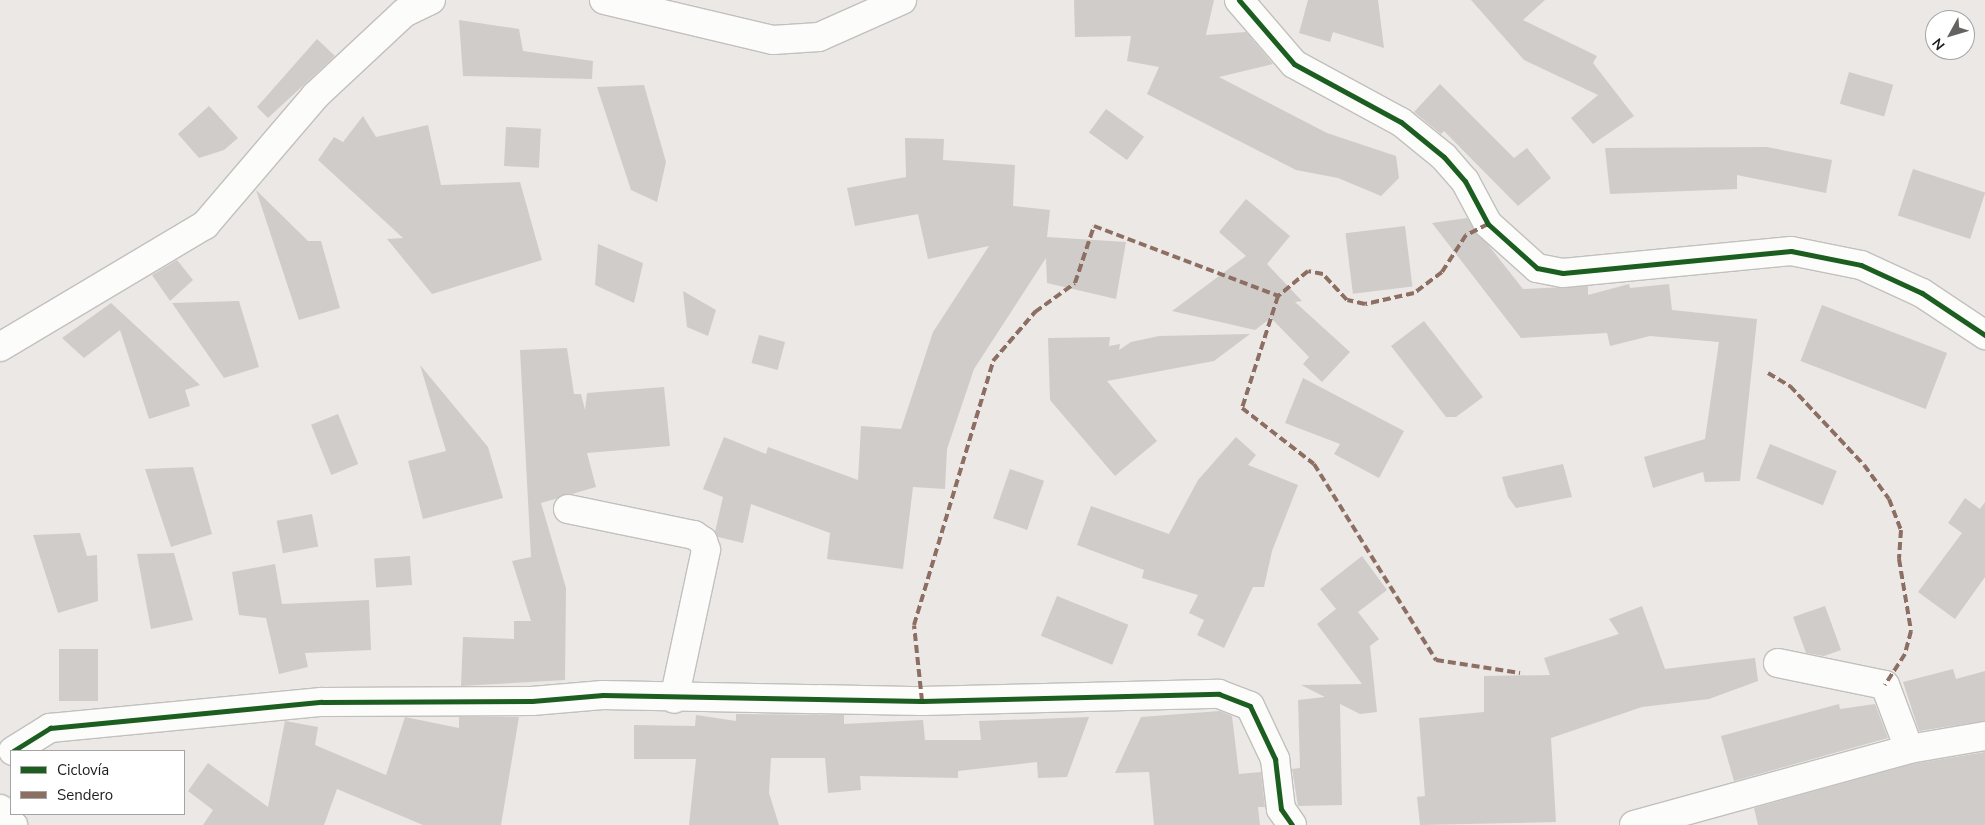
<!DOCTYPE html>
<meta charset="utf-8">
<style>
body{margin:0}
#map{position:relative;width:1985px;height:825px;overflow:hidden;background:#ebe8e5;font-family:"Nunito Sans",sans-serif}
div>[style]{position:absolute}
.building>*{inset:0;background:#d0ccca;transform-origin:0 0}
.roads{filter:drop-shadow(1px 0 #c2c0bf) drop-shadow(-1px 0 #c2c0bf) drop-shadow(0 1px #c2c0bf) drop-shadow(0 -1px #c2c0bf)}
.street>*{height:28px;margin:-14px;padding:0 14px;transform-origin:14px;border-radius:14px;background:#fcfcfb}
.quiet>*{height:4px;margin-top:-2px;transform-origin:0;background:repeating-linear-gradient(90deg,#8d6e63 0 8px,transparent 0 12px)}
.cycleway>*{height:5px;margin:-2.5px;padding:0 2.5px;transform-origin:2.5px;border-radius:2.5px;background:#1b5e20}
span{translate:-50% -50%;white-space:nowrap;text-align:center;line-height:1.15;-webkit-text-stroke:4px #fff;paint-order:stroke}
.legend{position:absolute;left:10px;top:750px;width:175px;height:65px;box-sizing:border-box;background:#fff;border:1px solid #a4a4a4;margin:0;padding:6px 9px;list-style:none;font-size:15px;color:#1c1c1c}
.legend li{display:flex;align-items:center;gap:10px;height:25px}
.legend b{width:25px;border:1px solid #a4a4a4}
.north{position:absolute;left:1925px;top:10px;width:50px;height:50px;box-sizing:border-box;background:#fff;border:1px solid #a4a4a4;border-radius:50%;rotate:231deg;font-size:14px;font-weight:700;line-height:20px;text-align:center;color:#1c1c1c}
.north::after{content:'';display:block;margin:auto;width:18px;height:22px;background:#646362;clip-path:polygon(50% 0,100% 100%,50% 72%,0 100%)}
</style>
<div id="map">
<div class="building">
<i style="clip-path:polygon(1074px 0,1214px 0,1206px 35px,1246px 32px,1273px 64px,1219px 77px,1327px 133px,1396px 156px,1399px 178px,1381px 196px,1338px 178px,1296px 170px,1147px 94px,1159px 67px,1127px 61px,1131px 36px,1075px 37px)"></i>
<i style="clip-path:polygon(1308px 0,1378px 0,1384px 48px,1333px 32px,1330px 42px,1299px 33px)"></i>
<i style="clip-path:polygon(1471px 0,1545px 0,1523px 20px,1597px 56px,1593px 63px,1634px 116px,1593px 144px,1571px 118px,1598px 95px,1524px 60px)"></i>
<i style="clip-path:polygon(459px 20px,519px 29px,523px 51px,593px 61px,592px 79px,463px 76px)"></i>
<i style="clip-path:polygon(317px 39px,335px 56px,268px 118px,257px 107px)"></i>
<i style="left:1849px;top:72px;width:46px;height:33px;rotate:16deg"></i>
<i style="clip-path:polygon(1440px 84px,1514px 158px,1527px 148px,1551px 178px,1518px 206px,1444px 131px,1441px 134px,1414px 112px)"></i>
<i style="clip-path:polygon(644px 85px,666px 162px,657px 202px,631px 190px,597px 87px)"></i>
<i style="clip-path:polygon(209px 106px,238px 138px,224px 150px,199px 158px,178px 134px)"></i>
<i style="left:1106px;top:109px;width:47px;height:29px;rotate:36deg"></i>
<i style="clip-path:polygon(363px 116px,376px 137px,428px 125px,441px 185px,520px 182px,542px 260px,432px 294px,387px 239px,403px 238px,318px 160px,334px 137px,343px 142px)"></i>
<i style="left:506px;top:127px;width:35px;height:39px;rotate:3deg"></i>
<i style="clip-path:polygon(905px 138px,944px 139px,943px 160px,1015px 165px,1013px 206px,1050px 210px,1047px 237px,1126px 242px,1116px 299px,1047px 283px,1046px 258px,974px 369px,947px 449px,945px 489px,913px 487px,903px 569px,827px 559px,830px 533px,751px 504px,743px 543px,718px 537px,715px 532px,723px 497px,703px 489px,724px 437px,766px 454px,768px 447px,858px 480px,861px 426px,901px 429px,933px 332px,989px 246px,928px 259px,918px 214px,855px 226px,847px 188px,906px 177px)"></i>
<i style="clip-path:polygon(1767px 147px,1832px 160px,1826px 193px,1737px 175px,1737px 189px,1610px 194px,1605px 148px)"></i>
<i style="left:1913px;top:169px;width:76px;height:49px;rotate:18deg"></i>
<i style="clip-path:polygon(256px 190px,308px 241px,321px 241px,340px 308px,299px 320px)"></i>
<i style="clip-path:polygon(1246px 199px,1290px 236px,1267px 264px,1302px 301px,1295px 302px,1350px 352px,1322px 382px,1303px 364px,1309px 357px,1271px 318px,1255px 330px,1172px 311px,1246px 256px,1219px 232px)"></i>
<i style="clip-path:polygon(1467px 218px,1523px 289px,1588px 286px,1588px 295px,1629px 284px,1630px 288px,1669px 284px,1672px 310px,1757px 319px,1740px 481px,1705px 482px,1703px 472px,1653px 488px,1644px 457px,1705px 439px,1719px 342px,1650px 336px,1610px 346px,1607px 333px,1521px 338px,1432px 223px)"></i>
<i style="left:1405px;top:226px;width:61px;height:60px;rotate:83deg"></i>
<i style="clip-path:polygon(598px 244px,643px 263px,634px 303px,595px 285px)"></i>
<i style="clip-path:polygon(177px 260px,193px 280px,170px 301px,152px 275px)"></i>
<i style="clip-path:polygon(683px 291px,716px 310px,708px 336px,687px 327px)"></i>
<i style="clip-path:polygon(239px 301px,259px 367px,224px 378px,172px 303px)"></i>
<i style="clip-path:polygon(111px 303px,200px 385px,185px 390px,190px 406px,149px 419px,120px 330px,84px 358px,62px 338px)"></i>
<i style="left:1822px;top:305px;width:134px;height:60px;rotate:21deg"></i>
<i style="clip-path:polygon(1424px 321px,1483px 397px,1456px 417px,1446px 417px,1391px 346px)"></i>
<i style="clip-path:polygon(1250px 334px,1214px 361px,1107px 381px,1157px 441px,1115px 476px,1050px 400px,1048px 338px,1110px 337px,1109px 346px,1120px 344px,1119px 350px,1131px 342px,1159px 336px)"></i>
<i style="left:759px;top:335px;width:27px;height:29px;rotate:15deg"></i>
<i style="clip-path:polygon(567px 348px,574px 394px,581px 394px,585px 410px,587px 393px,664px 387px,670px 446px,587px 453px,596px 487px,541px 503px,566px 588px,565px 680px,461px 686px,463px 637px,514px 639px,514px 621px,531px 621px,512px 561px,531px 557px,520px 350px)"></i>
<i style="clip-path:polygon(420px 365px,488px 447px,503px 498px,423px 519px,408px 461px,446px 451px)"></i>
<i style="clip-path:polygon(1303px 378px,1404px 431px,1379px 478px,1334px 454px,1340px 444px,1285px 423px)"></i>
<i style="left:338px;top:414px;width:54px;height:29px;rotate:68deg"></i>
<i style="clip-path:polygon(1236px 437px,1256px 455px,1248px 465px,1298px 485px,1272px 551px,1264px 587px,1253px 587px,1224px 648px,1197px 635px,1204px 620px,1189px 613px,1198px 595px,1142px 578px,1144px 570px,1077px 545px,1091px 506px,1169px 534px,1198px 480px)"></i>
<i style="left:1770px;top:444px;width:72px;height:37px;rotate:22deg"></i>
<i style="clip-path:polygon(1563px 464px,1572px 497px,1516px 508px,1508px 497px,1502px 477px)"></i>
<i style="clip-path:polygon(193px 467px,212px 534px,171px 547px,145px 469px)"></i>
<i style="left:1010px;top:469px;width:36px;height:52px;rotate:19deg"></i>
<i style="clip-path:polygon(1965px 498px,1980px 509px,1985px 502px,1985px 577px,1955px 619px,1918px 592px,1962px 533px,1948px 523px)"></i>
<i style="left:312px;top:514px;width:33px;height:36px;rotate:79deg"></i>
<i style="clip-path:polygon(80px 533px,87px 556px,97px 555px,98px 601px,58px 613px,33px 535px)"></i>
<i style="clip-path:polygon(174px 553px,193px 620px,151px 629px,137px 554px)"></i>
<i style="left:410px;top:556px;width:29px;height:36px;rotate:86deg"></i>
<i style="clip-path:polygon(1362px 556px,1387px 590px,1358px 612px,1379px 639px,1370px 646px,1377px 712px,1360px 714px,1340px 704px,1342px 805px,1298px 806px,1292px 769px,1300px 768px,1298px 700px,1325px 697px,1301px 685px,1362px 684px,1317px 624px,1336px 609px,1320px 589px)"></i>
<i style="clip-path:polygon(275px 564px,282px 604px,369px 600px,371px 650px,305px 653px,308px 667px,279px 674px,266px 618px,239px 615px,232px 572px)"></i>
<i style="left:1057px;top:596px;width:77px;height:43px;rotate:22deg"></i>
<i style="clip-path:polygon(1642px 606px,1665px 669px,1755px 658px,1758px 681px,1709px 699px,1642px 707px,1551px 738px,1556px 822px,1420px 825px,1417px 797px,1425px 796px,1419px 718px,1484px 712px,1484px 676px,1550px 675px,1544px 658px,1619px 634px,1609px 619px)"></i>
<i style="clip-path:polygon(1825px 606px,1841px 650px,1824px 656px,1806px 653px,1793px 617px)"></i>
<i style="left:59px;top:649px;width:39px;height:52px"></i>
<i style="clip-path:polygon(1953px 669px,1956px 679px,1985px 671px,1985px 721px,1919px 731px,1903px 682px)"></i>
<i style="clip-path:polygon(1839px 704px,1840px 709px,1875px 704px,1888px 738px,1734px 781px,1721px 736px)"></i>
<i style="clip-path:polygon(1220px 711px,1232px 716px,1239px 774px,1261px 772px,1265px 807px,1258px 807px,1260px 825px,1154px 825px,1149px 772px,1115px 773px,1141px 717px)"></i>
<i style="clip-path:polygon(736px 714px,844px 715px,844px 724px,923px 720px,925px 740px,981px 740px,979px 721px,1089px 717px,1067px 777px,1038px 778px,1037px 762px,958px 771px,958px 778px,860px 776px,861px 790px,828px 793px,825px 758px,771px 758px,769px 793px,779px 825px,689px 825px,696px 759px,634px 759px,634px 725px,695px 726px,696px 715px,736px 721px)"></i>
<i style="clip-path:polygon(405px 717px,459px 728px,459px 717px,519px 717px,501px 825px,423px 825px,337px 789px,324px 825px,203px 825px,213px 810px,188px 791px,208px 763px,268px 807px,285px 721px,318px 727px,315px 745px,386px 775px)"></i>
<i style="clip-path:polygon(1985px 752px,1985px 825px,1758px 825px,1754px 808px,1912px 764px)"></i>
</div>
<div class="roads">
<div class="street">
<i style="left:604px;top:0;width:174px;rotate:13.3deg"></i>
<i style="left:773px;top:40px;width:46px;rotate:-3.7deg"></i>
<i style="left:819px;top:37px;width:91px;rotate:-24deg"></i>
<i style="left:1239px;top:0;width:84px;rotate:49.3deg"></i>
<i style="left:1294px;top:64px;width:122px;rotate:28.5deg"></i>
<i style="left:1401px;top:122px;width:55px;rotate:39.1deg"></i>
<i style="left:1444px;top:157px;width:32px;rotate:49deg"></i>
<i style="left:1465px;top:181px;width:49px;rotate:61.9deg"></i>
<i style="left:1488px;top:224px;width:66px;rotate:41.9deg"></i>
<i style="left:1537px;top:268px;width:26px;rotate:11deg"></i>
<i style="left:1563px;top:273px;width:229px;rotate:-5.5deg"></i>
<i style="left:1791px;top:251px;width:71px;rotate:11.3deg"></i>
<i style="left:1861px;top:265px;width:67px;rotate:24.7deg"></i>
<i style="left:1922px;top:293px;width:76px;rotate:33.7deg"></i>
<i style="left:0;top:347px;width:239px;rotate:-30.8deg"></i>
<i style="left:205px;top:225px;width:170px;rotate:-49.5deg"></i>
<i style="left:315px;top:96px;width:122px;rotate:-43deg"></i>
<i style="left:404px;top:13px;width:30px;rotate:-26deg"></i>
<i style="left:568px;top:509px;width:129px;rotate:11.7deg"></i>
<i style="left:694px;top:535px;width:11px;rotate:34deg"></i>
<i style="left:703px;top:541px;width:9px;rotate:72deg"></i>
<i style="left:706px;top:550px;width:152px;rotate:102.1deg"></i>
<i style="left:1778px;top:663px;width:109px;rotate:11.6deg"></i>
<i style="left:1885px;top:685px;width:68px;rotate:69.4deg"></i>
<i style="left:13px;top:751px;width:44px;rotate:-31.9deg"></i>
<i style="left:50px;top:728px;width:273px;rotate:-5.5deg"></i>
<i style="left:322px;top:702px;width:210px;rotate:-0.3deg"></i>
<i style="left:532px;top:701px;width:71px;rotate:-4.8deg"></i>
<i style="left:603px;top:695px;width:319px;rotate:1.1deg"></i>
<i style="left:922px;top:701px;width:297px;rotate:-1.4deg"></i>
<i style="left:1219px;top:694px;width:33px;rotate:21deg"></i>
<i style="left:1250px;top:706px;width:59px;rotate:64.7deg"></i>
<i style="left:1275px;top:759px;width:50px;rotate:83.2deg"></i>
<i style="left:1281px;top:809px;width:19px;rotate:55deg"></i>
<i style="left:0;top:809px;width:21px;rotate:51deg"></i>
<i style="left:1634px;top:825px;width:285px;rotate:-15.4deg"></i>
<i style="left:1909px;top:749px;width:77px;rotate:-9.7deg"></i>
</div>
</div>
<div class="quiet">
<i style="left:1488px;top:224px;width:25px;rotate:153deg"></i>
<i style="left:1466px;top:235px;width:44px;rotate:123deg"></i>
<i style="left:1442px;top:272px;width:35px;rotate:143deg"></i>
<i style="left:1414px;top:293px;width:50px;rotate:167.3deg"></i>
<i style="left:1365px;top:304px;width:18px;rotate:-167deg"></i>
<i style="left:1347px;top:300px;width:35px;rotate:-133deg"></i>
<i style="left:1323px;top:274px;width:15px;rotate:-169deg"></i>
<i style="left:1308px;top:271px;width:39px;rotate:140deg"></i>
<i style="left:1278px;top:296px;width:118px;rotate:107.8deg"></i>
<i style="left:1242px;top:408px;width:91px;rotate:37.9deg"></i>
<i style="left:1314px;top:464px;width:231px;rotate:58.1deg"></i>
<i style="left:1436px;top:660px;width:85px;rotate:8.8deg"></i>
<i style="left:1768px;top:373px;width:26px;rotate:31deg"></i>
<i style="left:1790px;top:386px;width:108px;rotate:46.9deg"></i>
<i style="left:1864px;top:465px;width:42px;rotate:53.7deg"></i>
<i style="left:1889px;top:499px;width:33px;rotate:69deg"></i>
<i style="left:1901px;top:530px;width:29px;rotate:94deg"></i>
<i style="left:1899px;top:559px;width:73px;rotate:80.5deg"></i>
<i style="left:1911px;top:631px;width:24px;rotate:105deg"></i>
<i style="left:1905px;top:654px;width:37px;rotate:123deg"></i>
<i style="left:922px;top:701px;width:76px;rotate:-96deg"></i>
<i style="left:914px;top:625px;width:276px;rotate:-73.3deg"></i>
<i style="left:993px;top:361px;width:65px;rotate:-49.4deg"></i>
<i style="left:1035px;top:312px;width:49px;rotate:-35.9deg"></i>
<i style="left:1075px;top:283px;width:60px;rotate:-71.6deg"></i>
<i style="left:1094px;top:226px;width:197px;rotate:20.8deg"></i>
</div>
<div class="cycleway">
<i style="left:1239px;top:0;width:84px;rotate:49.3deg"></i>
<i style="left:1294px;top:64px;width:122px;rotate:28.5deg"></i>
<i style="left:1401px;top:122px;width:55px;rotate:39.1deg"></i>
<i style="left:1444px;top:157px;width:32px;rotate:49deg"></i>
<i style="left:1465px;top:181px;width:49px;rotate:61.9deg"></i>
<i style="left:1488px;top:224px;width:66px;rotate:41.9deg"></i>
<i style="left:1537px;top:268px;width:26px;rotate:11deg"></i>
<i style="left:1563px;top:273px;width:229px;rotate:-5.5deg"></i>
<i style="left:1791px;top:251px;width:71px;rotate:11.3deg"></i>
<i style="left:1861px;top:265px;width:67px;rotate:24.7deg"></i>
<i style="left:1922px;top:293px;width:76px;rotate:33.7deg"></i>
<i style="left:13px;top:751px;width:44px;rotate:-31.9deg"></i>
<i style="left:50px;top:728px;width:273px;rotate:-5.5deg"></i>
<i style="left:322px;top:702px;width:210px;rotate:-0.3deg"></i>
<i style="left:532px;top:701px;width:71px;rotate:-4.8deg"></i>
<i style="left:603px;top:695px;width:319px;rotate:1.1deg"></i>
<i style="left:922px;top:701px;width:297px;rotate:-1.4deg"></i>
<i style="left:1219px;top:694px;width:33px;rotate:21deg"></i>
<i style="left:1250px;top:706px;width:59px;rotate:64.7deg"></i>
<i style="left:1275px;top:759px;width:50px;rotate:83.2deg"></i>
<i style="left:1281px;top:809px;width:19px;rotate:55deg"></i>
</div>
<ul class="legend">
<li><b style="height:6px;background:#1b5e20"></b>Ciclovía</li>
<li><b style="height:6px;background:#8d6e63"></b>Sendero</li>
</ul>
<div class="north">N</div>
</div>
